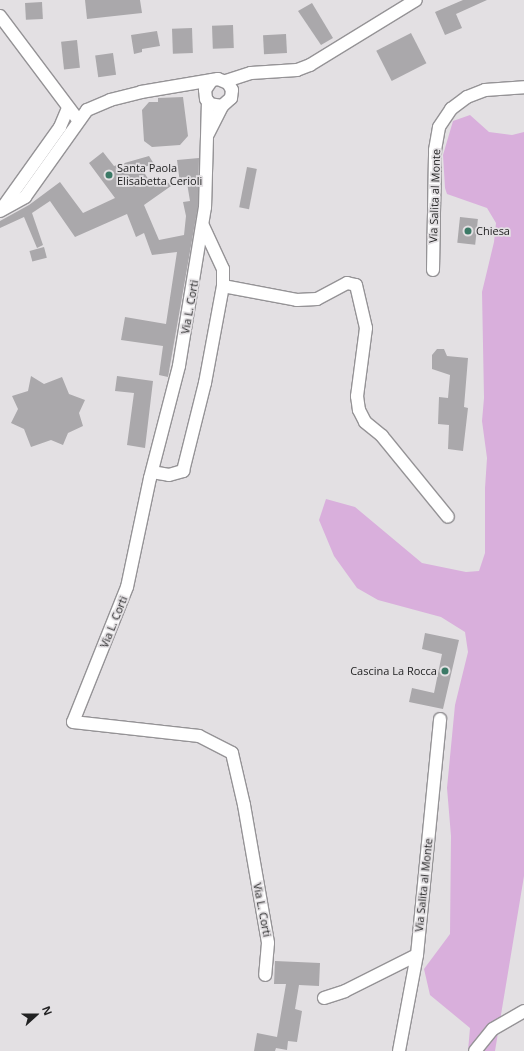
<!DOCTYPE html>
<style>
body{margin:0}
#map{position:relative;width:524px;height:1051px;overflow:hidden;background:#e3e0e3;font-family:"Open Sans",sans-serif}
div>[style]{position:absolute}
.green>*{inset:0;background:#d9afdc}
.building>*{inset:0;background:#aaa8ab;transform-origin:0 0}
.roads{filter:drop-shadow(1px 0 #959396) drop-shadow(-1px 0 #959396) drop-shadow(0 1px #959396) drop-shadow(0 -1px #959396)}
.street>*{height:12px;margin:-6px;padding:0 6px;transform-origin:6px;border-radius:6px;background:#fff}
.dots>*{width:11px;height:11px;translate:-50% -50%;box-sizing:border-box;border:2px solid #e3e0e3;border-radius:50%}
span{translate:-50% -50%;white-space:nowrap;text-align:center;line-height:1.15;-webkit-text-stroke:3.5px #e3e0e3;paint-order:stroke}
.poi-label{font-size:11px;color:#222223}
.left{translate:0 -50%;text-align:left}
.right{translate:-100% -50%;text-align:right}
.street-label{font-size:11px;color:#222223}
.north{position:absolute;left:16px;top:995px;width:40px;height:40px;-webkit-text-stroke:3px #e3e0e3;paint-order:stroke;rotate:69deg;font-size:11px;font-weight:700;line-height:16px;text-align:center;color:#222223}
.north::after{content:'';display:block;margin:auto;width:14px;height:18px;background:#222223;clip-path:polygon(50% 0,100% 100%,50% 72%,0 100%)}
</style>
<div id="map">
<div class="green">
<i style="clip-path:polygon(470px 115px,489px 132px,512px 135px,524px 132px,524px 876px,495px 1051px,468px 1051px,470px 1028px,430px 995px,424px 969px,450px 934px,451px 836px,447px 788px,455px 705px,468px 652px,465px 632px,441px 617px,378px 600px,357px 588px,334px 556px,319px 520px,326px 499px,355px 507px,422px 563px,466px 572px,479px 571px,485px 553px,485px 488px,487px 458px,482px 421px,484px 398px,482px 292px,494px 242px,496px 223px,487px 208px,447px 194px,445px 188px,443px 155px,453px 121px)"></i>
</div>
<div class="building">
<i style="clip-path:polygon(85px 0,140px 0,142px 13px,87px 19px)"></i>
<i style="clip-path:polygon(463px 0,487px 0,456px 14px,462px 28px,445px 35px,435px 12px)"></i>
<i style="left:42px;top:2px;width:17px;height:17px;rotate:87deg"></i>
<i style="clip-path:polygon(312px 3px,333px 38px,321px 45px,298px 11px)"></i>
<i style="left:233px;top:25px;width:23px;height:21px;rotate:88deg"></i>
<i style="left:192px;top:28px;width:25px;height:20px;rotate:88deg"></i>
<i style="clip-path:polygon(157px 31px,160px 46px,142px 49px,142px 52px,134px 54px,131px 35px)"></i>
<i style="left:411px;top:33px;width:34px;height:39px;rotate:63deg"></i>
<i style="left:286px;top:34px;width:19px;height:23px;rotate:87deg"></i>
<i style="left:77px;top:40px;width:28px;height:16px;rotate:84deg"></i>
<i style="left:113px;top:53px;width:22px;height:18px;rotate:82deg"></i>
<i style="clip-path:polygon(183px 97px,188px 136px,180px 145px,152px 147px,144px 141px,142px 110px,149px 102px,158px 102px,158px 98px)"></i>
<i style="clip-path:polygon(103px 152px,114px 166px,149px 156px,154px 164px,141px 168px,153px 186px,165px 179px,171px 186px,144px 205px,159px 240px,184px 235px,186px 216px,183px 202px,190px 201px,187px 183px,180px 183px,177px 160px,199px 158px,198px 206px,168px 377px,159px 375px,163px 346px,121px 340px,125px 317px,166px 324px,177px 252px,152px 255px,144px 233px,136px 237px,127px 214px,75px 237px,50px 201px,32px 213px,43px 245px,37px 248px,24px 217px,0 228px,0 221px,29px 205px,60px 182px,83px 213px,115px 198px,89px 163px)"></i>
<i style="left:247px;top:167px;width:10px;height:41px;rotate:11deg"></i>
<i style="left:460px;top:217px;width:18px;height:26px;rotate:6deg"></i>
<i style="left:44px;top:247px;width:11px;height:15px;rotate:75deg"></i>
<i style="clip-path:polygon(437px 349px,444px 349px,447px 356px,468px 358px,464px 407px,468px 408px,463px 451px,448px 449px,449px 425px,438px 424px,439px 397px,448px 398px,450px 375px,432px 369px,432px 355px)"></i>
<i style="clip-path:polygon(31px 376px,44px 384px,62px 377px,69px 394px,85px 400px,79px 413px,83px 426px,68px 433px,63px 445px,51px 440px,31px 447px,24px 429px,11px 423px,18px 409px,12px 396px,28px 391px)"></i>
<i style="clip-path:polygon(117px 376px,153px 381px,145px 448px,127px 445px,134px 393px,115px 391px)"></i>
<i style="clip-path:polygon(425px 633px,459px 640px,443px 709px,409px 702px,412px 688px,434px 693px,442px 654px,422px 649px)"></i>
<i style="clip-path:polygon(275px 961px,320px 963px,319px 986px,299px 985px,295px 1009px,302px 1011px,297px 1042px,288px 1041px,287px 1050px,276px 1048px,275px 1051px,254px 1051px,257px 1033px,277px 1037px,286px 984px,274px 984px)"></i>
</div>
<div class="roads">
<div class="street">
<i style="left:0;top:16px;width:130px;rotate:53.1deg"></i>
<i style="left:226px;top:81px;width:26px;rotate:-18deg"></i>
<i style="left:251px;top:73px;width:46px;rotate:-3.7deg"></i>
<i style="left:297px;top:70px;width:14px;rotate:-21deg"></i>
<i style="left:310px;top:65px;width:124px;rotate:-31.5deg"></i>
<i style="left:208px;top:101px;width:106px;rotate:91.6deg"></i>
<i style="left:205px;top:207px;width:161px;rotate:99.3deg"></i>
<i style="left:179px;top:366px;width:116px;rotate:104.5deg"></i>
<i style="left:150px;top:478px;width:111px;rotate:101.9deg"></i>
<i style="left:127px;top:587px;width:145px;rotate:111.8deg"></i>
<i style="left:73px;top:722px;width:127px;rotate:6.3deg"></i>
<i style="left:199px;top:736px;width:37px;rotate:27deg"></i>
<i style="left:232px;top:753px;width:53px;rotate:77deg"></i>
<i style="left:244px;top:805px;width:140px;rotate:80.1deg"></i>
<i style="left:268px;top:943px;width:32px;rotate:95deg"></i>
<i style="left:208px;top:134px;width:31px;rotate:-63deg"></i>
<i style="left:3px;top:207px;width:98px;rotate:-54.5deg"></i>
<i style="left:60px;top:127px;width:21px;rotate:-67deg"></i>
<i style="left:0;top:211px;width:29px;rotate:-29deg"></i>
<i style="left:25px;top:197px;width:107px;rotate:-54.5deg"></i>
<i style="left:87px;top:110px;width:25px;rotate:-23deg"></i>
<i style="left:110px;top:100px;width:32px;rotate:-14deg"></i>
<i style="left:141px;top:92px;width:78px;rotate:-9.6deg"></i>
<i style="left:218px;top:79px;width:11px;rotate:22deg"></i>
<i style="left:228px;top:83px;width:8px;rotate:60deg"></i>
<i style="left:232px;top:90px;width:8px;rotate:97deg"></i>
<i style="left:231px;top:98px;width:12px;rotate:138deg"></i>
<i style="left:222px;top:106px;width:12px;rotate:-171deg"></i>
<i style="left:210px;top:104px;width:6px;rotate:-129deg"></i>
<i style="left:206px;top:99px;width:9px;rotate:-96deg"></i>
<i style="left:205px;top:90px;width:12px;rotate:-55deg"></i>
<i style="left:433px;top:270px;width:120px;rotate:-89deg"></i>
<i style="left:435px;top:150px;width:23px;rotate:-80deg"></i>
<i style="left:439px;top:127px;width:22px;rotate:-56deg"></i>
<i style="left:451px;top:109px;width:20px;rotate:-37deg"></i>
<i style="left:467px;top:97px;width:19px;rotate:-21deg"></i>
<i style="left:485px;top:90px;width:39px;rotate:-4deg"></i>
<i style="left:223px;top:286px;width:75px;rotate:10.7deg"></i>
<i style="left:297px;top:300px;width:20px;rotate:-3deg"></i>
<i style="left:317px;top:299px;width:34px;rotate:-28deg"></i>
<i style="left:347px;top:283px;width:9px;rotate:13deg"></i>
<i style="left:356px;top:285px;width:44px;rotate:76.9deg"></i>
<i style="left:366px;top:328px;width:69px;rotate:97.5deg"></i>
<i style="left:357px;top:396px;width:14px;rotate:82deg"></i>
<i style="left:359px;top:410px;width:13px;rotate:63deg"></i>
<i style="left:365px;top:422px;width:22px;rotate:39deg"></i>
<i style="left:382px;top:436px;width:104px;rotate:50.8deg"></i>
<i style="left:152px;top:472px;width:17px;rotate:10deg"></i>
<i style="left:169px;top:475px;width:15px;rotate:-16deg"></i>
<i style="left:183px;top:471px;width:91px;rotate:-76deg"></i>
<i style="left:205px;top:383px;width:99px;rotate:-79.5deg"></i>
<i style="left:223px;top:286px;width:17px;rotate:-90deg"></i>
<i style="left:223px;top:269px;width:47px;rotate:-114.9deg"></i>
<i style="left:324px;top:998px;width:22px;rotate:-18deg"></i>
<i style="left:345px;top:991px;width:80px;rotate:-26.6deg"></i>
<i style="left:399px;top:1051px;width:98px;rotate:-79.4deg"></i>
<i style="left:417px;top:955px;width:237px;rotate:-84.4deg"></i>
<i style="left:475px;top:1051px;width:28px;rotate:-51deg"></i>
<i style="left:493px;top:1029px;width:36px;rotate:-30deg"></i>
</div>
</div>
<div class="dots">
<i style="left:109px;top:175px;background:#3b7966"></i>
<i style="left:468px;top:231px;background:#3b7966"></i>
<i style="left:445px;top:671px;background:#3b7966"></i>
</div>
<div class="poi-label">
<span class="left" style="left:117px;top:175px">Santa Paola<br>Elisabetta Cerioli</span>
<span class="left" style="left:476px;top:231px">Chiesa</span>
<span class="right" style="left:437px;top:671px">Cascina La Rocca</span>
</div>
<div class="street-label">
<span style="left:435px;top:196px;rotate:-88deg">Via Salita al Monte</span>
<span style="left:190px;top:307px;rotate:-80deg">Via L. Corti</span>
<span style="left:114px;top:622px;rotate:-68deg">Via L. Corti</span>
<span style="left:424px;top:885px;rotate:-84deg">Via Salita al Monte</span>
<span style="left:262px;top:910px;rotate:79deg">Via L. Corti</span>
</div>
<div class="north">N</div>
</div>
